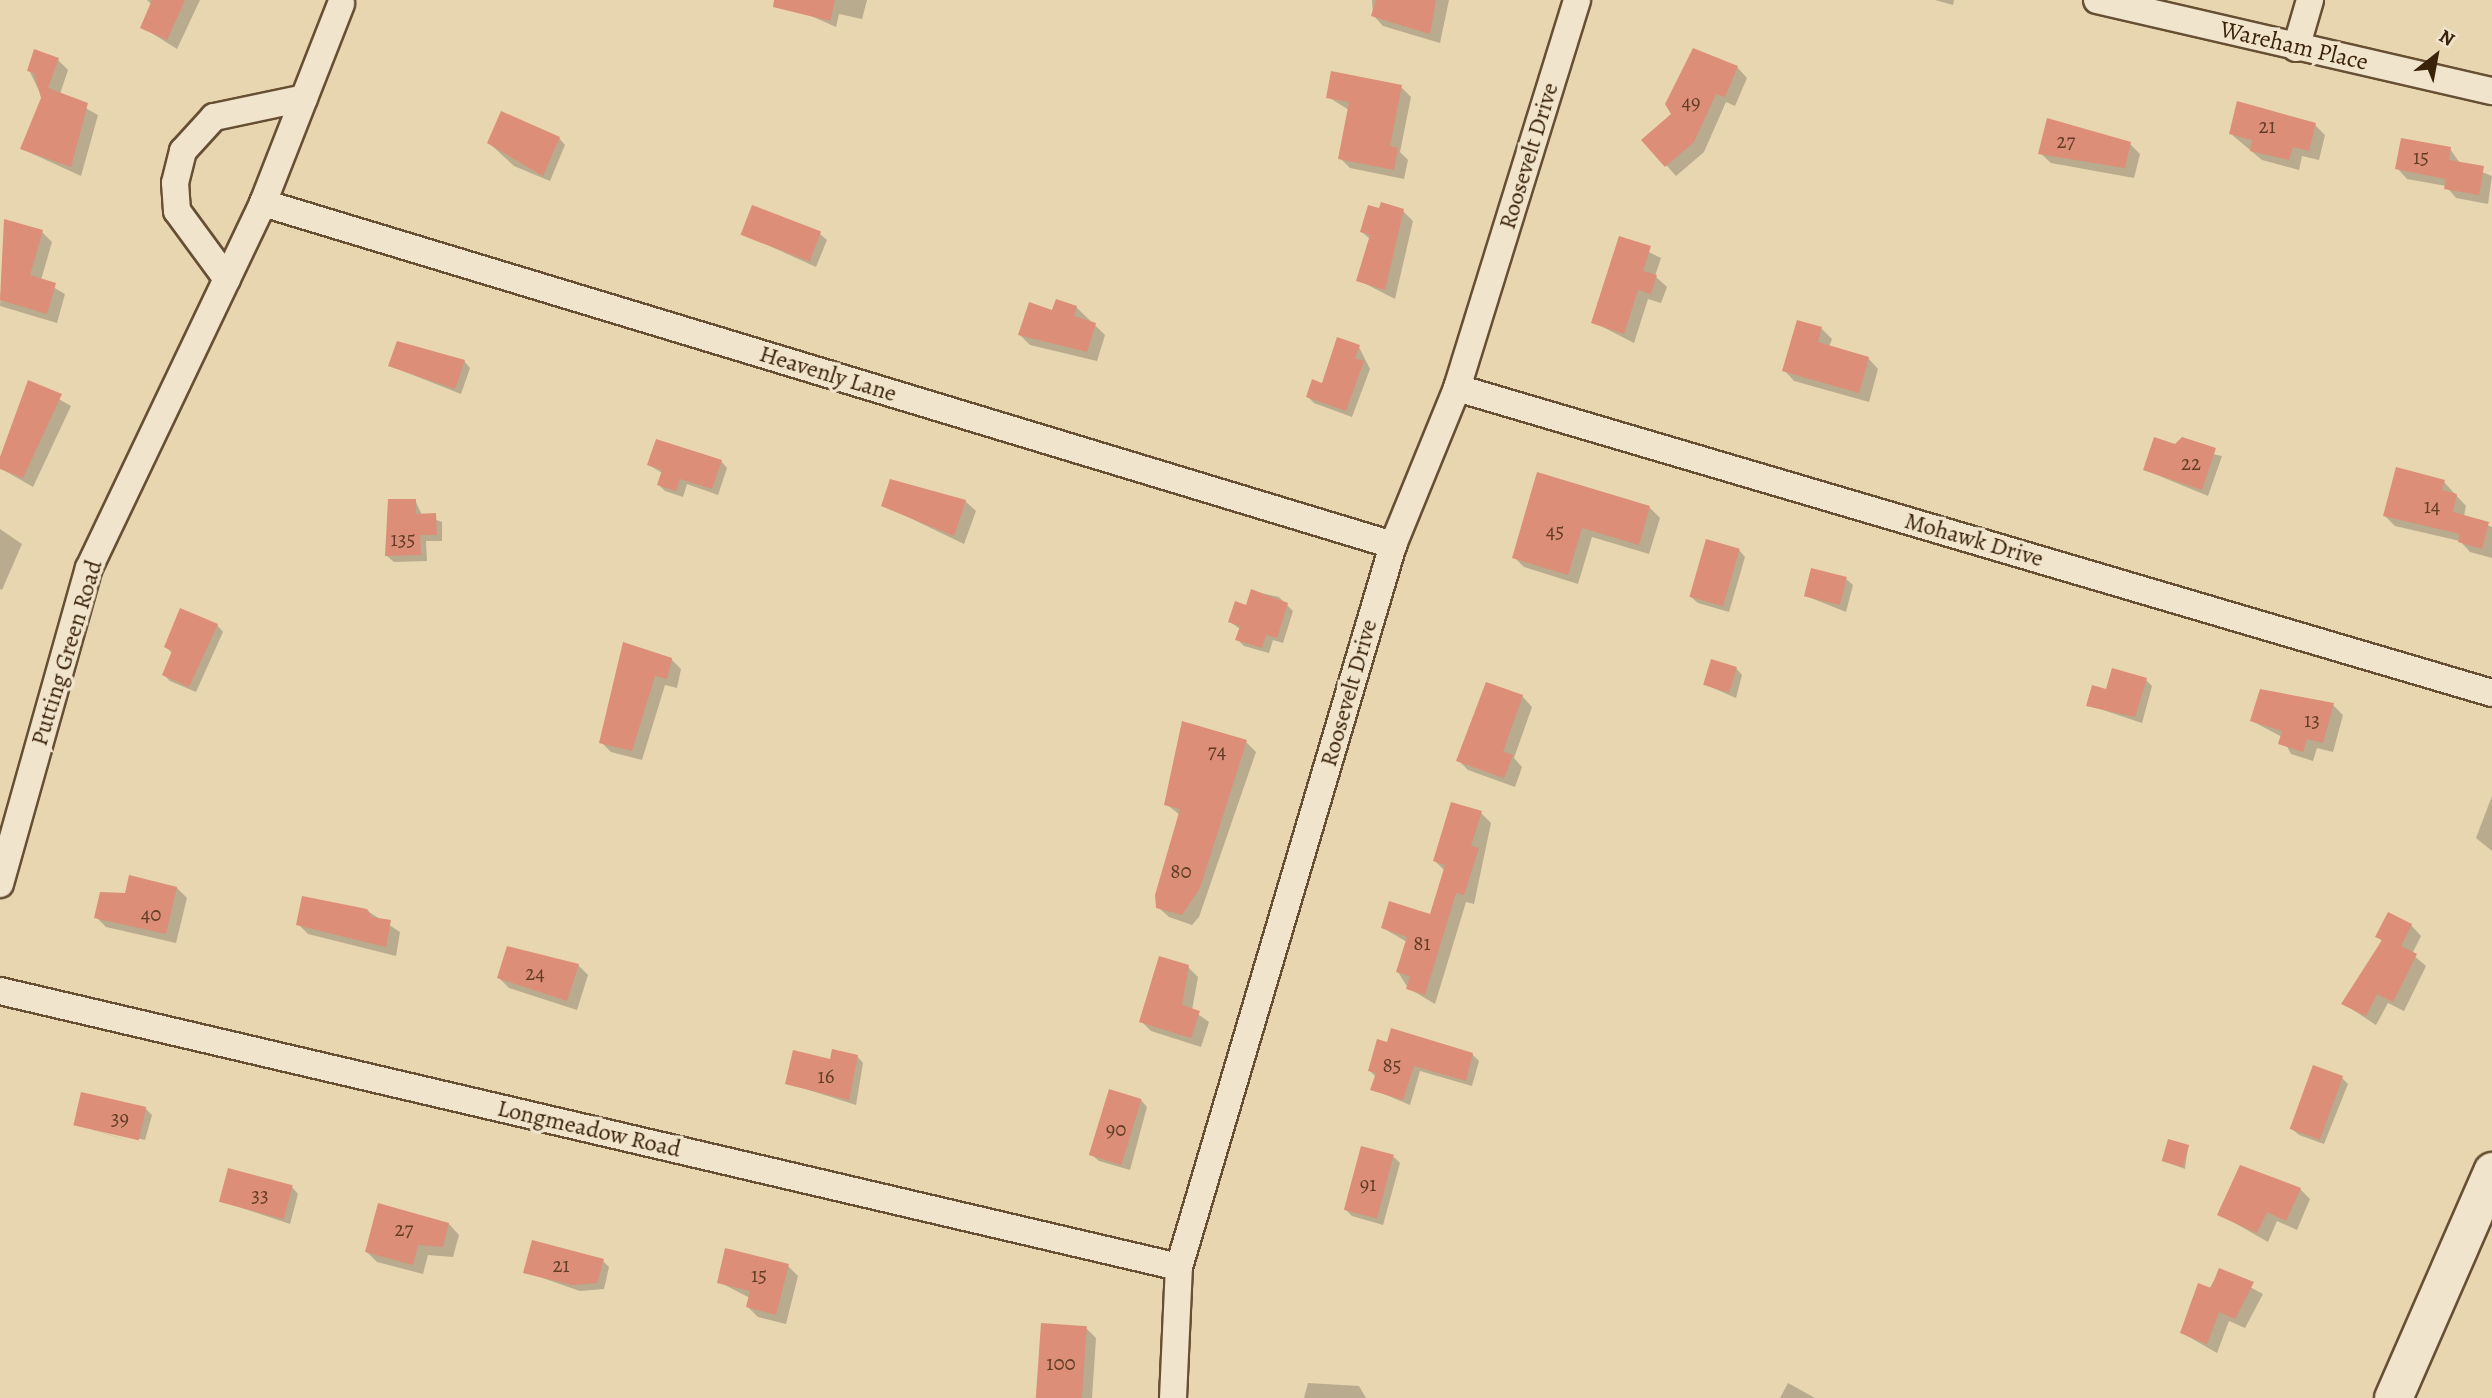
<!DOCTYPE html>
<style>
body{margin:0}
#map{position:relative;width:2492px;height:1398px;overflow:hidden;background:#e8d6b1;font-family:Alegreya,serif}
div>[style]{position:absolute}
.shadow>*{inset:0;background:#0003}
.building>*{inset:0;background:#dc8e79;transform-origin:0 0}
.roads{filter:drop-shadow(2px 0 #664f33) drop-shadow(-2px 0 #664f33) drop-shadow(0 2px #664f33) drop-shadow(0 -2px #664f33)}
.street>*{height:26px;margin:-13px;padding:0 13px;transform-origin:13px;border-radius:13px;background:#f0e4cc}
.secondary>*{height:37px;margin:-18.5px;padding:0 18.5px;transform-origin:18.5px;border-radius:18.5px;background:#f0e4cc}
span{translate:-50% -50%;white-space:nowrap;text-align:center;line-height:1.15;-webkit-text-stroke:7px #f0e4cc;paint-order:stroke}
.number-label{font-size:21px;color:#623d25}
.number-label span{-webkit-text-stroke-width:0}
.street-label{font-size:24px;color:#3a2209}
.north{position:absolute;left:2401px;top:21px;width:70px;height:70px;-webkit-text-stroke:5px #f0e4cc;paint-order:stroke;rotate:31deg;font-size:19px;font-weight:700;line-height:28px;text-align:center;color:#3a2209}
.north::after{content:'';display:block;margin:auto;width:24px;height:32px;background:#3a2209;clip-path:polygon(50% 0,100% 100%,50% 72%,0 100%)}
</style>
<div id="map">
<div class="shadow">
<i style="clip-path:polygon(147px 0,200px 0,177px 49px,142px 27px,152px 5px)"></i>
<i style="clip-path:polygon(812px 0,867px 0,862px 19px,839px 14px,836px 27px,809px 15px)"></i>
<i style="clip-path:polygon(1372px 0,1449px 0,1440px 43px,1383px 26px,1373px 15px)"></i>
<i style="clip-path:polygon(1935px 0,1954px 0,1953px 5px)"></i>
<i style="clip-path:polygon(58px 60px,68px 70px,60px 94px,98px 115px,81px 176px,22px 149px,43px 99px,29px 70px)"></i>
<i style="clip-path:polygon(1737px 67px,1747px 78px,1735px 106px,1726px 102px,1704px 152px,1676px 176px,1644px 140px)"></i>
<i style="clip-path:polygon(1401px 87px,1411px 97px,1400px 152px,1408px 160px,1404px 179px,1350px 168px,1340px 158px,1349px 110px,1328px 97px)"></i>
<i style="clip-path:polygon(2315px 125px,2325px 135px,2319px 160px,2302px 156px,2299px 170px,2262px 160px,2231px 134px)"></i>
<i style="clip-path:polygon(559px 138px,565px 145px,550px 181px,514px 166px,489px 143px)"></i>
<i style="clip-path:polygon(2130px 144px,2140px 154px,2134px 178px,2051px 163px,2040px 153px)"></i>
<i style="clip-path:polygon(2450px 149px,2460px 163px,2492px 176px,2488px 204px,2456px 198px,2446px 186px,2407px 179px,2397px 168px)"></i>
<i style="clip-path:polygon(1403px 211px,1413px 221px,1395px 299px,1358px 280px,1371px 240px,1362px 232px)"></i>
<i style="clip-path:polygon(5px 221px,42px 232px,52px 242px,41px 280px,65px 294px,57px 323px,0 306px)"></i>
<i style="clip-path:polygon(743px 234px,820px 234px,827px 240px,816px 267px)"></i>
<i style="clip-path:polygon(1620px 238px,1661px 258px,1655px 276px,1667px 287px,1661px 303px,1648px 299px,1634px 343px,1593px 322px)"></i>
<i style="clip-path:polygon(1076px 307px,1105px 335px,1097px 361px,1030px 345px,1020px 335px,1053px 312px)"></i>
<i style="clip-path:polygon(1822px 329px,1832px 339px,1829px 347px,1868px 358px,1878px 369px,1869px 402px,1794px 381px,1784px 370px)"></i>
<i style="clip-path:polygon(1359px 347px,1370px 369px,1352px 417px,1314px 403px,1308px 397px)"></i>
<i style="clip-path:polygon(464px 361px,470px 368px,461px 394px,390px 366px)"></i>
<i style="clip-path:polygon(29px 382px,71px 406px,33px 487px,0 468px)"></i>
<i style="clip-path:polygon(2175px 446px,2222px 456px,2208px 496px,2145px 470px)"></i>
<i style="clip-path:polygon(721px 461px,727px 468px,718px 495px,687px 484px,683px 497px,665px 491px,659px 485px,662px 473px,649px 465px)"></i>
<i style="clip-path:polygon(1538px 474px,1649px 507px,1660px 518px,1649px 554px,1592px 537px,1578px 584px,1524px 567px,1514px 557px)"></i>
<i style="clip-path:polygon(2444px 482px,2466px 506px,2464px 516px,2492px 527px,2492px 558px,2470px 552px,2460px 541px,2395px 526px,2385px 516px)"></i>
<i style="clip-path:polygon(415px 500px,422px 515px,442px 522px,442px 541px,426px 541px,427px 561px,394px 562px,387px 556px)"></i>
<i style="clip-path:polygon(965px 501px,976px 511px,964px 544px,883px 505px)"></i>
<i style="clip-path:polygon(0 529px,22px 544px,2px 590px,0 589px)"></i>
<i style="clip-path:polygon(1739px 550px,1745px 557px,1729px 612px,1698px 603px,1691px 597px)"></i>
<i style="clip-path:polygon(1846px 579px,1853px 585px,1846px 612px,1806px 596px)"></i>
<i style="clip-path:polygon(1252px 591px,1279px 597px,1293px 611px,1283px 643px,1273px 640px,1269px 653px,1244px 646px,1237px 639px,1240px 629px,1230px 622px,1247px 607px)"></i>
<i style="clip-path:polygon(217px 625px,223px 632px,196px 692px,170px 681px,164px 675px,173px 654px,166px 647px)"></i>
<i style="clip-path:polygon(624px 644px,671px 659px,681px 669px,677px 688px,665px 685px,642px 760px,611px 752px,601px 742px)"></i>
<i style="clip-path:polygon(1736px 668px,1742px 675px,1736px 698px,1706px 685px)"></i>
<i style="clip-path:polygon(2146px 680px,2152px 686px,2142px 723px,2088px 705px,2107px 691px)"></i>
<i style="clip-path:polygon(1522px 696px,1532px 707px,1514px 758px,1522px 767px,1515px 787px,1468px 770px,1458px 760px)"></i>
<i style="clip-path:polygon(2333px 705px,2343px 715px,2333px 752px,2317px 748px,2313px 761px,2291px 754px,2282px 737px,2252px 721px)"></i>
<i style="clip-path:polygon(1246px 742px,1256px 752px,1199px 917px,1192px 925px,1169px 917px,1158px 907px,1180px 815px,1166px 804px)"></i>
<i style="clip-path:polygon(2492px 796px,2492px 851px,2476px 838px)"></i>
<i style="clip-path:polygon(1481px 813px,1491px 823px,1474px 904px,1466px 902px,1435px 1004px,1408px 988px,1398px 972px,1407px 942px,1383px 928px,1431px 916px,1445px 871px,1435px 861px)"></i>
<i style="clip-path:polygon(177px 888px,187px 898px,176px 943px,106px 927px,96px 917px,126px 895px)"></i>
<i style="clip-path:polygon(366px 910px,400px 932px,396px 956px,308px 934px,298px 924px)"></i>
<i style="clip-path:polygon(2411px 925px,2421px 936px,2412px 954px,2426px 966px,2404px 1011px,2388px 1003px,2376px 1025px,2344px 1004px,2383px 942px,2377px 936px)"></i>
<i style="clip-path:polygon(578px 965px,588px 975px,577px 1010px,509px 988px,499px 978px)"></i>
<i style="clip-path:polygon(1188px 967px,1198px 977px,1192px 1010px,1209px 1022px,1201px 1047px,1151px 1031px,1141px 1021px)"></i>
<i style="clip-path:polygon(1472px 1054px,1479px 1061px,1472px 1086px,1420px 1071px,1410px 1105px,1372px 1089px,1376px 1077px,1369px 1070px)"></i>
<i style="clip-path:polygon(857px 1056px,863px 1063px,856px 1105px,787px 1083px)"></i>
<i style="clip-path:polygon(2342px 1078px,2348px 1084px,2324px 1144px,2299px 1135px,2292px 1129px)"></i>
<i style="clip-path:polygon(1141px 1100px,1147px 1107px,1130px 1170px,1099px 1161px,1092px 1155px)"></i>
<i style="clip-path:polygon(145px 1108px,152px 1115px,145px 1140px,80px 1125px,144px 1146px,75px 1124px)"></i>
<i style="clip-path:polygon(2188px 1147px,2185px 1169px,2163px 1161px)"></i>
<i style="clip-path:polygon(1394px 1157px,1400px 1163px,1383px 1225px,1352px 1216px,1345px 1209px)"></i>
<i style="clip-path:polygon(292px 1187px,298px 1194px,290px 1224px,221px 1201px)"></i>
<i style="clip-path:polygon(2300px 1189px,2310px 1199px,2297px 1230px,2277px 1221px,2268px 1242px,2219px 1214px)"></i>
<i style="clip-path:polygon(449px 1224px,459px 1235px,453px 1257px,428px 1255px,423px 1274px,377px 1262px,367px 1252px)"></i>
<i style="clip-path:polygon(603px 1261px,609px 1267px,604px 1289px,580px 1291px,525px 1272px)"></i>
<i style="clip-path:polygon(788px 1266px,798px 1276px,786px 1324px,758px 1317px,748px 1307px,750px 1298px,719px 1282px)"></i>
<i style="clip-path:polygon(2220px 1271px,2263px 1294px,2245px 1328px,2229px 1321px,2217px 1353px,2182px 1333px)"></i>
<i style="clip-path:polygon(1086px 1328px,1096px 1338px,1092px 1398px,1038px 1398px)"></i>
<i style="clip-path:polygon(1308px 1383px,1359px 1386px,1366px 1398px,1304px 1398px)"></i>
<i style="clip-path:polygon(1788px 1383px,1815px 1398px,1780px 1398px)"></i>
</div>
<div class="building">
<i style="clip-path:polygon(152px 0,185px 0,167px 40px,140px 28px)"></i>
<i style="clip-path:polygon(774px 0,835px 0,830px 21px,773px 7px)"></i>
<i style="clip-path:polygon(1376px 0,1436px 0,1430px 34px,1371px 16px)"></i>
<i style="clip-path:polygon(1693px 48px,1738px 66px,1725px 97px,1716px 94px,1694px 142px,1665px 167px,1641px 140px,1671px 114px,1665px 104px)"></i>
<i style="clip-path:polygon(34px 49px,59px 58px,48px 88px,88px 103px,71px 167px,20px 149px,41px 98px,34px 73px,27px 71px)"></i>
<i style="clip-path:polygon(1331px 71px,1402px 85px,1390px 146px,1398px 148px,1394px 170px,1338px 159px,1349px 102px,1326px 98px)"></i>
<i style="clip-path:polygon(2237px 101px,2316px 123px,2309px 151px,2293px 147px,2289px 160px,2250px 151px,2252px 140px,2229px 134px)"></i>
<i style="clip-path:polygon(501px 111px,560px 137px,543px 176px,487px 143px)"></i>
<i style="clip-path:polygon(2047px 118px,2131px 142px,2125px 168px,2038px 154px)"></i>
<i style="clip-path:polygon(2401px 138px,2451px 147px,2449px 160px,2484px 166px,2479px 195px,2444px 189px,2446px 179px,2395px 169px)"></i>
<i style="clip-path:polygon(1381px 202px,1404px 209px,1385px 290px,1356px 281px,1370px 235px,1360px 232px,1368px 205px,1379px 208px)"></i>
<i style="left:752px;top:205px;width:74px;height:32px;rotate:21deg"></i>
<i style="clip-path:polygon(4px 219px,43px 230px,30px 275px,56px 283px,47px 314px,0 300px)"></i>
<i style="clip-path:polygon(1619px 236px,1651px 246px,1643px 271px,1657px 275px,1651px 294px,1638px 290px,1624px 334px,1591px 323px)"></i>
<i style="clip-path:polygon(1056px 299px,1077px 306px,1074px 316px,1096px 323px,1087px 352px,1018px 335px,1029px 302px,1052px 310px)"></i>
<i style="clip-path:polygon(1797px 320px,1822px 327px,1818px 342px,1869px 357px,1859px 393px,1782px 371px)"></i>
<i style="clip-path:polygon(1337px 337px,1360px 345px,1355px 358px,1364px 361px,1346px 411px,1306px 397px,1312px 379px,1322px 383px)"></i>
<i style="clip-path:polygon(397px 341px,465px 360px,455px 389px,388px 366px)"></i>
<i style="clip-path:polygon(28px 380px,62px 394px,23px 478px,0 469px,0 457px)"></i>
<i style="clip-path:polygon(2154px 437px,2175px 444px,2182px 437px,2216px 448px,2202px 490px,2143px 470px)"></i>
<i style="clip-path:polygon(656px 439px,722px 460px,712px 489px,680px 479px,676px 491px,657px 485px,662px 470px,647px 465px)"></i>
<i style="clip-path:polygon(2396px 467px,2445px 480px,2442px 490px,2457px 494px,2453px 512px,2489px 522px,2482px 549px,2458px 542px,2460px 534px,2383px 516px)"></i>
<i style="clip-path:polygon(1537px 472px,1650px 506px,1639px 545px,1582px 528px,1568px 575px,1512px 558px)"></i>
<i style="clip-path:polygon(890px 479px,966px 500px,954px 536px,881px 506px)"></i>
<i style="clip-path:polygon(388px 499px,416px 499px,416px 514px,436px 513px,437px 535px,420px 535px,421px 555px,385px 556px)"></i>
<i style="left:1706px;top:539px;width:35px;height:60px;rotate:16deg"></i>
<i style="left:1811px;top:568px;width:37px;height:29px;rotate:14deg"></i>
<i style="clip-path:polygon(1251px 589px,1288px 603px,1277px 638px,1266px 635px,1262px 648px,1235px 640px,1240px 626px,1228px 622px,1235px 601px,1246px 605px)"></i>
<i style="clip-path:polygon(180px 608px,218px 624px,189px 687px,162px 675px,172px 651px,164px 647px)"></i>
<i style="clip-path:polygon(623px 642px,672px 658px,667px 679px,655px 676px,632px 751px,599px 743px)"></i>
<i style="left:1711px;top:659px;width:27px;height:27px;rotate:17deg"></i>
<i style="clip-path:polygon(2112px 668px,2147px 678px,2135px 717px,2086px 706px,2092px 685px,2106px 689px)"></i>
<i style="clip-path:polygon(1486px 682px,1523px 695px,1503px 752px,1513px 755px,1504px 778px,1456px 761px)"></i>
<i style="clip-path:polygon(2260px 689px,2334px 703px,2323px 743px,2307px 739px,2303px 752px,2278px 744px,2282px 731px,2250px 721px)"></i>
<i style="clip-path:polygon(1182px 721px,1247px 740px,1200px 888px,1182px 915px,1156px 908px,1155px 895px,1180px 809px,1164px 805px)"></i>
<i style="clip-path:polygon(1451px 802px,1482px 811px,1471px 846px,1479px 848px,1464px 895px,1456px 893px,1425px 995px,1406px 989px,1410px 976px,1396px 972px,1407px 937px,1381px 928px,1389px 901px,1430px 914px,1445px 865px,1433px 861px)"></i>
<i style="clip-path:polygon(129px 875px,177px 887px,166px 934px,94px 918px,100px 892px,125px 893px)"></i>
<i style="clip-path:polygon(302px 896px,367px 909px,372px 917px,391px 920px,386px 947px,296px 925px)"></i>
<i style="clip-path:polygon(2388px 912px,2412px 924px,2401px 946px,2417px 954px,2393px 1002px,2377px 994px,2366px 1016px,2341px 1004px,2382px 940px,2375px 937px)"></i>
<i style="clip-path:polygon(507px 946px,579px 964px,567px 1001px,497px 978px)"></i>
<i style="clip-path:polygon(1159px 956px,1189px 965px,1182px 1005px,1200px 1011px,1191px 1038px,1139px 1022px)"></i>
<i style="clip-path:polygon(1391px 1028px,1473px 1053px,1466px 1081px,1414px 1066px,1403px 1100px,1370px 1090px,1376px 1073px,1368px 1071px,1377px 1039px,1387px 1042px)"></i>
<i style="clip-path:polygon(832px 1049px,858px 1055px,849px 1100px,785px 1084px,793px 1050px,830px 1059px)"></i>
<i style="left:2313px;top:1065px;width:32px;height:68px;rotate:20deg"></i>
<i style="left:1109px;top:1089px;width:34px;height:69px;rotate:17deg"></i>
<i style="left:81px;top:1092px;width:67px;height:34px;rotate:13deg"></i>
<i style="left:2168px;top:1139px;width:22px;height:23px;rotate:16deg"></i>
<i style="left:1361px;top:1146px;width:34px;height:66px;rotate:15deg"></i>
<i style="clip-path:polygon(2240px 1165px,2301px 1188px,2286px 1221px,2267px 1212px,2257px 1233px,2217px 1215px)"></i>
<i style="left:228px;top:1168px;width:67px;height:35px;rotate:15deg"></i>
<i style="clip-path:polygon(378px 1203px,449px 1223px,443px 1247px,418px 1245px,413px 1265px,365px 1252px)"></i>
<i style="clip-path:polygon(532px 1240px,604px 1259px,597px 1283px,572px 1285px,523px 1273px)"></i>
<i style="clip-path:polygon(725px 1248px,789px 1264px,776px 1315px,746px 1307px,750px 1291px,717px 1283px)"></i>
<i style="clip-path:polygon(2219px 1268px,2254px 1282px,2235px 1319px,2219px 1312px,2207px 1344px,2180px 1333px,2198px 1283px,2211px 1288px)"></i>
<i style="left:1041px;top:1323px;width:46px;height:75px;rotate:4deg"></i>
</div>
<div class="roads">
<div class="street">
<i style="left:2097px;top:0;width:405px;rotate:13deg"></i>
<i style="left:2296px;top:48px;width:50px;rotate:-73.7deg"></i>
<i style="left:263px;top:203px;width:1181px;rotate:16.84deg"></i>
<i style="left:227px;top:279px;width:84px;rotate:-126.3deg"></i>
<i style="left:177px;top:211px;width:28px;rotate:-94deg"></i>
<i style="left:175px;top:183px;width:33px;rotate:-76deg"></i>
<i style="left:183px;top:151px;width:46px;rotate:-47.6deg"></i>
<i style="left:214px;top:117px;width:92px;rotate:-11.9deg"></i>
<i style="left:1457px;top:388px;width:1079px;rotate:16.42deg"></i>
<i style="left:0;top:884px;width:328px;rotate:-74.3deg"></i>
<i style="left:89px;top:568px;width:404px;rotate:-64.5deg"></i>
<i style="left:263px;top:203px;width:214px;rotate:-68.6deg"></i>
<i style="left:0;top:991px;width:1211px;rotate:13.18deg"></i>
<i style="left:1173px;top:1398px;width:131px;rotate:-87.4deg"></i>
<i style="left:1179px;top:1267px;width:753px;rotate:-73.49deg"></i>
<i style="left:1393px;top:545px;width:170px;rotate:-67.8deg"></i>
<i style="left:1457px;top:388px;width:406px;rotate:-72.8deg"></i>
</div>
<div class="secondary">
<i style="left:2393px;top:1398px;width:248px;rotate:-66.4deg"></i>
</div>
</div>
<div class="number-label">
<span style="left:1691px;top:102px">49</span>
<span style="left:2267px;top:126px">21</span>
<span style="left:2066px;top:141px">27</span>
<span style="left:2421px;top:157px">15</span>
<span style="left:2191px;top:463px">22</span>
<span style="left:2432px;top:506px">14</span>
<span style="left:1555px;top:531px">45</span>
<span style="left:403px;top:539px">135</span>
<span style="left:2312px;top:720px">13</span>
<span style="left:1217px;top:751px">74</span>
<span style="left:1181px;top:871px">80</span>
<span style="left:151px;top:914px">40</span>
<span style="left:1422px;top:943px">81</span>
<span style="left:535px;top:973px">24</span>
<span style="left:1392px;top:1065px">85</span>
<span style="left:826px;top:1076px">16</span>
<span style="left:120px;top:1118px">39</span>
<span style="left:1116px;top:1129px">90</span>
<span style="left:1368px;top:1184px">91</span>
<span style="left:260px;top:1195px">33</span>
<span style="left:404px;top:1229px">27</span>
<span style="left:561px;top:1265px">21</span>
<span style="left:759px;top:1275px">15</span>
<span style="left:1061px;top:1363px">100</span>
</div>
<div class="street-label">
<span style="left:2294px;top:46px;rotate:13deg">Wareham Place</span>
<span style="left:1529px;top:156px;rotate:-73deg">Roosevelt Drive</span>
<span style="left:828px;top:374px;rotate:17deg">Heavenly Lane</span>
<span style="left:1974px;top:540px;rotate:16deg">Mohawk Drive</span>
<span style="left:67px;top:653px;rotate:-73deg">Putting Green Road</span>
<span style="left:1349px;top:693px;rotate:-74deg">Roosevelt Drive</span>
<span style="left:589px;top:1129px;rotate:13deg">Longmeadow Road</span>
</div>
<div class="north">N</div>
</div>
